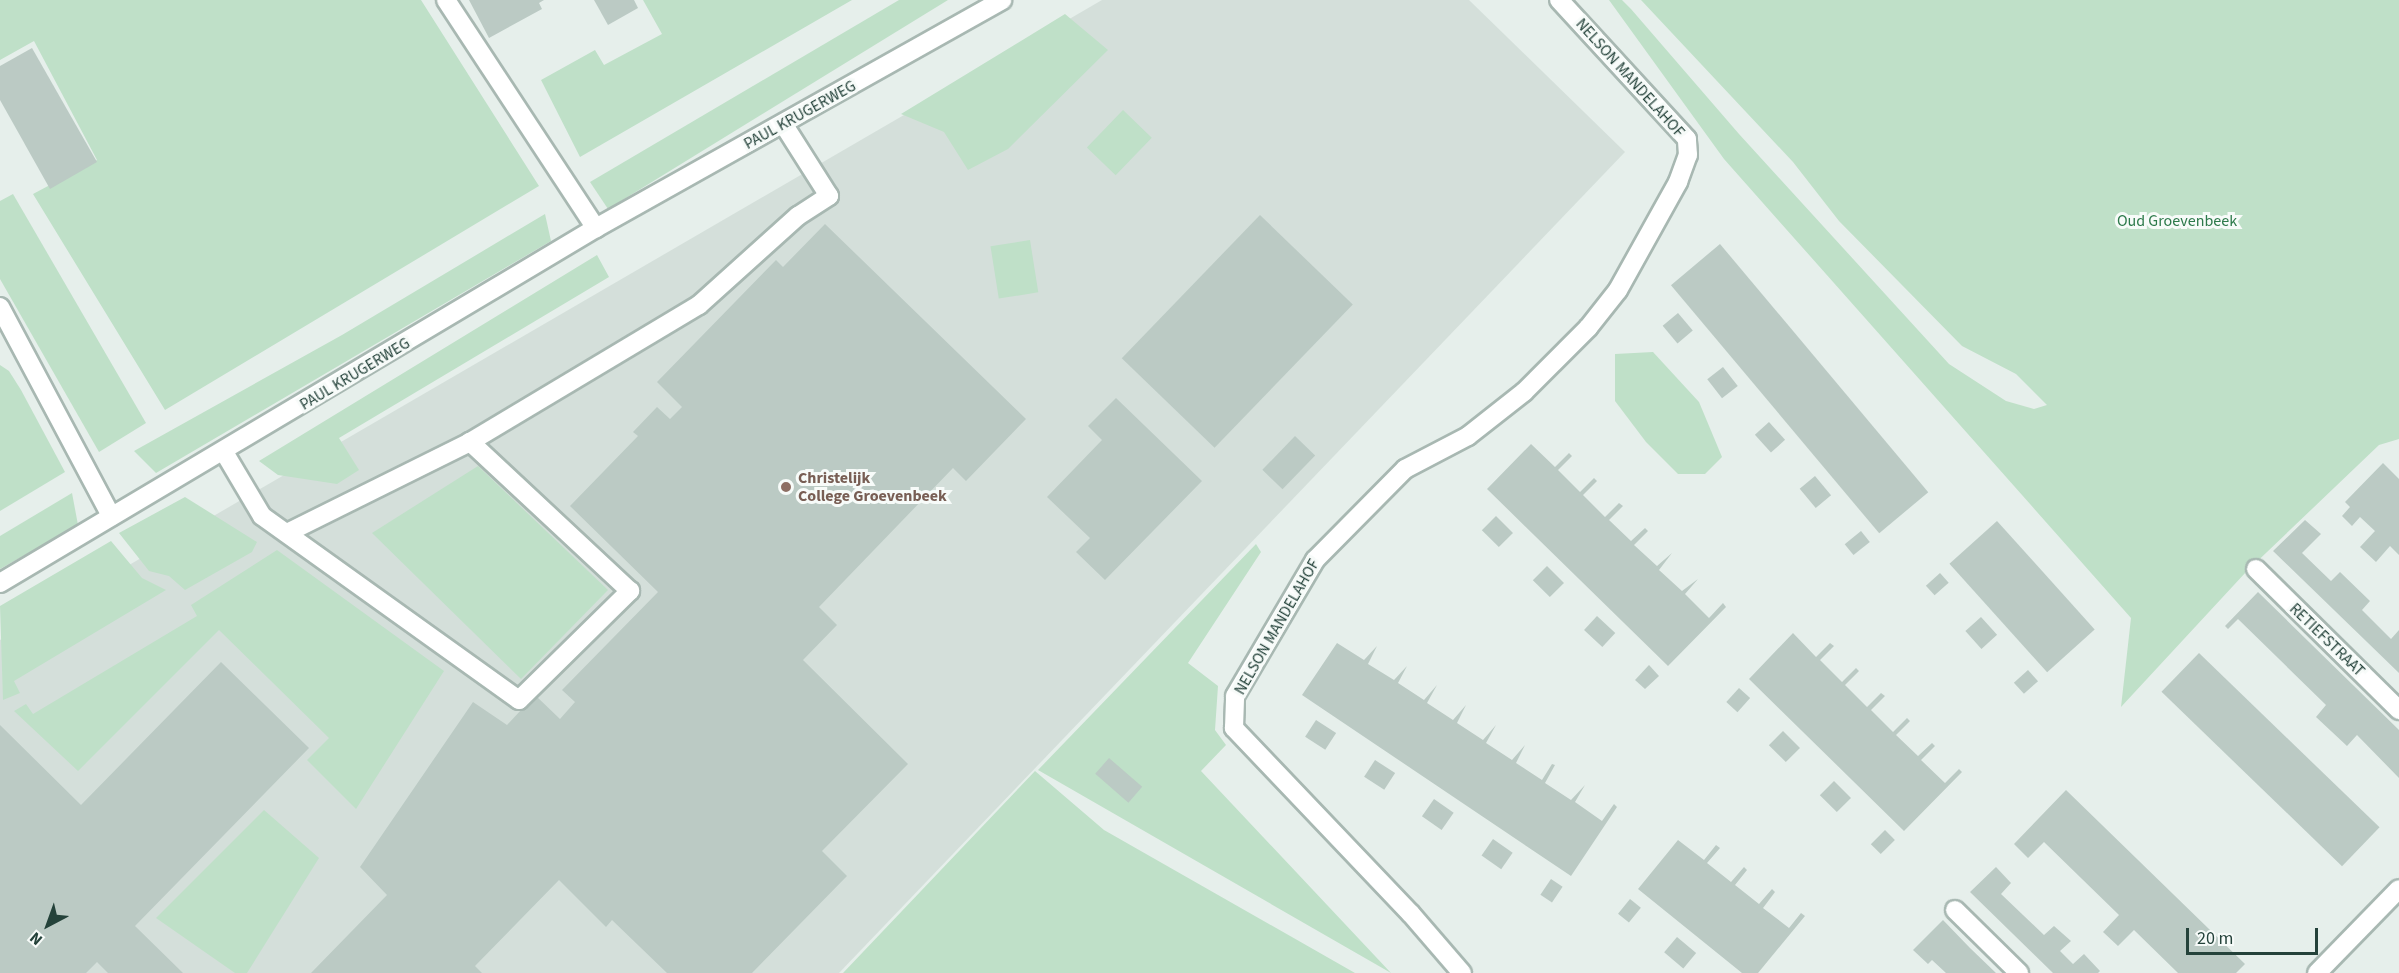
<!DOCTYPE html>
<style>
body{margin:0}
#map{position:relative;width:2399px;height:973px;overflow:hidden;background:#e6efeb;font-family:"Source Sans 3",sans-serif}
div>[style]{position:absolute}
.built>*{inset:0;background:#d4dfda}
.green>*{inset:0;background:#bfe0c8;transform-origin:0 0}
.building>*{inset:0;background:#bbcac4;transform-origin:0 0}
.roads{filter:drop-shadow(2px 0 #a8b8b2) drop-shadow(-2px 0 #a8b8b2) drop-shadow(0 2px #a8b8b2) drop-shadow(0 -2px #a8b8b2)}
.service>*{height:18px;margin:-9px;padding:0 9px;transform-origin:9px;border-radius:9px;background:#fff}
.minor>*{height:18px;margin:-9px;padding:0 9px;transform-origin:9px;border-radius:9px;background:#fff}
.dots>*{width:16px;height:16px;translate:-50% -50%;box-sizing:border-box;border:3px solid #f7fbf9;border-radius:50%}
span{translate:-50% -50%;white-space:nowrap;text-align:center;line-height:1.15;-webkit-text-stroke:6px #f7fbf9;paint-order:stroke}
.street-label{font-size:16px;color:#24423a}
.park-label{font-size:16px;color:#2d7a4b}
.education-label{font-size:16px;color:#785e54;font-weight:700}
.left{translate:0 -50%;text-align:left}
.north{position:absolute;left:18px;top:895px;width:60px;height:60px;-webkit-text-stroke:4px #f7fbf9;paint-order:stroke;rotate:221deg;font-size:16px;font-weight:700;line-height:24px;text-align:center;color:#24423a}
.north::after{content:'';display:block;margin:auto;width:21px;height:27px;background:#24423a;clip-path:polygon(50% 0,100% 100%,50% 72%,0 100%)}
.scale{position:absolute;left:2186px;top:928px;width:132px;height:27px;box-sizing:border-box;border:3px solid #24423a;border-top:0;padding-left:8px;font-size:18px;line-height:21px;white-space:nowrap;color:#24423a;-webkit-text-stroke:4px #f7fbf9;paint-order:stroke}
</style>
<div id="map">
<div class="built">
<i style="clip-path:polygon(1102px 0,1469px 0,1625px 152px,839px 973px,0 973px,0 640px)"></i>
</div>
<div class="green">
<i style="clip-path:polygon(0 0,421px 0,539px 186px,165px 410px,33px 194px,97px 160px,34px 41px,0 60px)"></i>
<i style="clip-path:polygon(643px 0,852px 0,580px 157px,541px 80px,595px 50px,604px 65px,662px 34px)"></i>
<i style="clip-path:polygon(899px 0,948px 0,608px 209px,590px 182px)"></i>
<i style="clip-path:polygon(1609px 0,1622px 0,1631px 9px,1739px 134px,1949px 364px,2006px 401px,2034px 409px,2047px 405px,2016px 374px,1962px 346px,1839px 221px,1793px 162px,1641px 0,2399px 0,2399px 439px,2379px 445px,2246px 572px,2121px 707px,2131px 618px,1724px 159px)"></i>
<i style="clip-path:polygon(1065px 14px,1108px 50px,1008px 149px,968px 170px,944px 132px,901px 114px)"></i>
<i style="left:1123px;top:110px;width:40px;height:52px;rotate:44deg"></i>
<i style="clip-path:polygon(13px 194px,146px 423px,99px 452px,0 279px,0 201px)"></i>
<i style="clip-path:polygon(545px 214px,551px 241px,156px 473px,134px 451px,342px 335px)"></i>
<i style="left:1030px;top:240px;width:53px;height:40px;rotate:81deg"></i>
<i style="clip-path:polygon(597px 255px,609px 277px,339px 438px,359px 470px,337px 484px,278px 475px,259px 461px)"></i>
<i style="clip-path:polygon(1653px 352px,1699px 402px,1722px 457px,1705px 474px,1678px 474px,1646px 442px,1615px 401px,1615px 354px)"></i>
<i style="clip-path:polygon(0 365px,9px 371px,21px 390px,65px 472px,0 511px)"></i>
<i style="clip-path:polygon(478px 466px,608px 590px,521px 679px,372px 533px)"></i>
<i style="clip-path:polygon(72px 493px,78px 525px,0 569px,0 536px)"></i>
<i style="clip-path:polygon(185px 497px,257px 542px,252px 552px,185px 590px,169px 576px,149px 571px,119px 533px)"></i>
<i style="clip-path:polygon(111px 541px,142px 578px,166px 590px,14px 681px,20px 693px,3px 700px,0 606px)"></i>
<i style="clip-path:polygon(1256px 544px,1261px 552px,1188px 663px,1218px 686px,1215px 730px,1226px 745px,1201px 771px,1391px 973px,1038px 770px)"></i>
<i style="clip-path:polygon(277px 550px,444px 671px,356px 809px,307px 760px,329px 738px,219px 630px,78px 771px,14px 711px,26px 704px,33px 714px,197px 616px,191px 605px)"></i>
<i style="clip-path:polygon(1035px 771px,1104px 830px,1355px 973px,843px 973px)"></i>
<i style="clip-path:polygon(264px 810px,319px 858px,247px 973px,235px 973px,156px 918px)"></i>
</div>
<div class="building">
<i style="clip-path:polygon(469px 0,544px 0,539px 3px,542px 9px,489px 38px)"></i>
<i style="clip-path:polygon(594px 0,634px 0,638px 8px,608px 25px)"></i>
<i style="clip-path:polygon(32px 48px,97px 162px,50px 189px,0 100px,0 66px)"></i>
<i style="left:1260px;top:215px;width:129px;height:199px;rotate:44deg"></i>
<i style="clip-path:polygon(825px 224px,1026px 419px,966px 481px,953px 468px,819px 607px,837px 625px,803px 660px,908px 764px,822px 851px,847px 876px,752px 973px,667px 973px,612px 920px,606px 927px,559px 880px,475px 966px,482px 973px,311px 973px,387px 895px,360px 867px,473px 702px,507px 725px,535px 695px,560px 719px,575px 702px,562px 690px,658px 592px,570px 506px,638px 436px,633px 432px,657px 407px,670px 419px,682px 407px,657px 382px,776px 260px,783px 267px)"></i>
<i style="left:1720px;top:244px;width:324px;height:64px;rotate:50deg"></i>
<i style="left:1678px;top:313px;width:23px;height:20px;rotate:50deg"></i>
<i style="left:1723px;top:367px;width:24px;height:20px;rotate:52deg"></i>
<i style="clip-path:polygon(1116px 398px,1202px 481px,1105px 580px,1076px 552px,1090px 538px,1047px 497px,1102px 440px,1088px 426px)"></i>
<i style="left:1769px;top:422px;width:24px;height:19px;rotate:48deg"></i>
<i style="left:1295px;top:436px;width:28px;height:47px;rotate:44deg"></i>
<i style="clip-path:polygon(1531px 444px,1555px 467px,1569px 453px,1572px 456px,1558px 470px,1580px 492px,1594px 478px,1597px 481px,1583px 495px,1605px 517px,1619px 503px,1623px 506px,1609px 520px,1631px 541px,1645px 528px,1648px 531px,1634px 545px,1657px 566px,1672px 553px,1659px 570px,1682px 591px,1698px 579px,1685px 594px,1709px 618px,1723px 603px,1726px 607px,1668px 666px,1487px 489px)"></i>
<i style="clip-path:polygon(2383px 463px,2399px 479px,2399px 555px,2390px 546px,2376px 562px,2360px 547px,2375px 531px,2360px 517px,2352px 526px,2342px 516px,2350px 507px,2345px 502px)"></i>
<i style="left:1815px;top:476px;width:25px;height:20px;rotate:50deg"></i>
<i style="left:1496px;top:516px;width:24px;height:20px;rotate:45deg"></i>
<i style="clip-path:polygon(2305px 520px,2321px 534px,2302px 553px,2331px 581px,2340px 572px,2370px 601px,2362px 610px,2391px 639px,2399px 630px,2399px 673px,2273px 551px)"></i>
<i style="left:1997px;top:521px;width:146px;height:64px;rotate:48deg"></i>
<i style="left:1861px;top:531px;width:14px;height:21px;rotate:51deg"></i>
<i style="left:1547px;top:566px;width:24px;height:20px;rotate:45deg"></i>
<i style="left:1940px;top:573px;width:13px;height:19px;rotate:48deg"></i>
<i style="clip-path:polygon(2258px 592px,2399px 730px,2399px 778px,2357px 735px,2347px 746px,2316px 717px,2326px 705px,2238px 619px,2228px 629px,2225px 626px)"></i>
<i style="left:1597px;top:616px;width:25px;height:19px;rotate:43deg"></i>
<i style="left:1981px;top:617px;width:24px;height:21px;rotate:48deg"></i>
<i style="clip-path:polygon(1793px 633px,1816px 657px,1830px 643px,1834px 646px,1820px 660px,1842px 682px,1856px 668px,1859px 671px,1845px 685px,1867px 707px,1881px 693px,1885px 696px,1871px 710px,1893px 732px,1907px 718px,1910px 721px,1896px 735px,1918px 756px,1932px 743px,1935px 746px,1921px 760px,1945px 783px,1959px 769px,1962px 772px,1904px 831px,1749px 679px)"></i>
<i style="clip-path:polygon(1337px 643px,1364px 660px,1377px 646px,1368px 664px,1394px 680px,1407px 666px,1398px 683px,1424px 700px,1437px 685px,1427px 703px,1453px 720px,1466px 705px,1457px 723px,1483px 740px,1496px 725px,1486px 743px,1512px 760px,1525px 745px,1516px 763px,1542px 780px,1552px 764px,1555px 765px,1545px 783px,1571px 800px,1585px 785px,1575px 802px,1602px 821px,1614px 804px,1617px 807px,1571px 876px,1302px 695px)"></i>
<i style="left:2199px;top:653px;width:251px;height:54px;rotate:44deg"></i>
<i style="clip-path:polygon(221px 662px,309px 748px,135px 926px,183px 973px,108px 973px,97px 962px,86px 973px,0 973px,0 725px,81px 805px)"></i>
<i style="clip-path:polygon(1649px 665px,1659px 676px,1645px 689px,1635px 680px)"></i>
<i style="left:2028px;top:670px;width:15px;height:19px;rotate:48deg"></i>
<i style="left:1739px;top:688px;width:15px;height:19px;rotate:42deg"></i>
<i style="left:1316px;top:720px;width:24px;height:20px;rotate:33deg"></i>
<i style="left:1783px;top:731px;width:24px;height:20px;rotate:45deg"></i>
<i style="left:1109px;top:758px;width:44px;height:21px;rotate:41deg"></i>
<i style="left:1375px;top:760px;width:24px;height:20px;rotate:33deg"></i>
<i style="left:1834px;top:781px;width:24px;height:20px;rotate:45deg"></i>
<i style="clip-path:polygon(2066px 790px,2245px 964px,2236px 973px,2178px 973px,2134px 930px,2118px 946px,2103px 932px,2119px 915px,2044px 842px,2028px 858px,2014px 844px)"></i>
<i style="left:1434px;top:799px;width:24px;height:21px;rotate:35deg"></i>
<i style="left:1885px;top:830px;width:14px;height:20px;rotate:45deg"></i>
<i style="left:1493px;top:839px;width:24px;height:20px;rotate:35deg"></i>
<i style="clip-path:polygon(1678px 840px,1704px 860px,1716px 845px,1720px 848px,1707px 863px,1731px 882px,1744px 867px,1747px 870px,1735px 885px,1759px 904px,1772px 889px,1775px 892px,1763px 908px,1789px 928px,1801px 913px,1805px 916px,1758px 973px,1742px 973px,1638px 889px)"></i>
<i style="clip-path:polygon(1996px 867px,2011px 883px,2001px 894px,2044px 935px,2054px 926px,2071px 941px,2060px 951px,2073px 964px,2084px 954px,2100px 971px,2098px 973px,2053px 973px,1970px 892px)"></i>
<i style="left:1551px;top:879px;width:14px;height:19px;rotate:34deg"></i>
<i style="left:1630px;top:899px;width:14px;height:19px;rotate:39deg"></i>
<i style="clip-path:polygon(1943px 920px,1970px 948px,1996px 973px,1946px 973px,1932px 960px,1928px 964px,1913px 950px)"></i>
<i style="left:1677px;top:937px;width:25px;height:20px;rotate:40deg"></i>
</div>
<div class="roads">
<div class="service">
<i style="left:224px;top:452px;width:74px;rotate:59.3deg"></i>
<i style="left:262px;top:516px;width:316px;rotate:35.6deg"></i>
<i style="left:519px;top:700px;width:156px;rotate:-44.5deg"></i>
<i style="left:630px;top:591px;width:219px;rotate:-137deg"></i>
<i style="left:470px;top:442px;width:267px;rotate:-30.9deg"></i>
<i style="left:699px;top:305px;width:133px;rotate:-42deg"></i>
<i style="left:798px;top:216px;width:37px;rotate:-33deg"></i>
<i style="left:829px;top:196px;width:84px;rotate:-122.4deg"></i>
<i style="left:287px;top:533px;width:204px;rotate:-26.4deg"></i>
</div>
<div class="minor">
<i style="left:446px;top:0;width:273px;rotate:56.7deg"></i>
<i style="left:0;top:307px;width:237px;rotate:62deg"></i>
<i style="left:2256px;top:569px;width:201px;rotate:44.6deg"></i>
<i style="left:0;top:583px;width:694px;rotate:-30.78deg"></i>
<i style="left:596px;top:228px;width:466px;rotate:-29.3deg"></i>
<i style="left:1955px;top:910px;width:90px;rotate:44.5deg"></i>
<i style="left:1462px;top:973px;width:78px;rotate:-130.8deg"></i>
<i style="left:1411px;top:914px;width:257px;rotate:-133.6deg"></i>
<i style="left:1234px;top:728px;width:32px;rotate:-88deg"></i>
<i style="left:1235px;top:696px;width:158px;rotate:-59.5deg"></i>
<i style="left:1315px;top:560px;width:128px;rotate:-45.3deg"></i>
<i style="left:1405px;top:469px;width:71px;rotate:-27.6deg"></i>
<i style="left:1468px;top:436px;width:71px;rotate:-38.2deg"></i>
<i style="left:1524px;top:392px;width:91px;rotate:-45deg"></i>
<i style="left:1588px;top:328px;width:48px;rotate:-51.7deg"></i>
<i style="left:1618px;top:290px;width:124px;rotate:-60.9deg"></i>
<i style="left:1678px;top:182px;width:29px;rotate:-70deg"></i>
<i style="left:1688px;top:155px;width:16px;rotate:-94deg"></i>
<i style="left:1687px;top:139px;width:189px;rotate:-132.6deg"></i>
<i style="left:2317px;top:973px;width:117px;rotate:-45.7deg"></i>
</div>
</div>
<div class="dots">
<i style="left:786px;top:487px;background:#8d6e63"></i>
</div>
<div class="street-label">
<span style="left:1630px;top:78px;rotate:48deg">NELSON MANDELAHOF</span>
<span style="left:800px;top:115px;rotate:-29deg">PAUL KRUGERWEG</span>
<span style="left:355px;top:374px;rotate:-31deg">PAUL KRUGERWEG</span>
<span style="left:1277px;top:627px;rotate:-60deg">NELSON MANDELAHOF</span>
<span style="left:2327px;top:640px;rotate:44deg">RETIEFSTRAAT</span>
</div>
<div class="park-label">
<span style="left:2177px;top:221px">Oud Groevenbeek</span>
</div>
<div class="education-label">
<span class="left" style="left:798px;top:487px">Christelijk<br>College Groevenbeek</span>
</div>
<div class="north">N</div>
<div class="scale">20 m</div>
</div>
